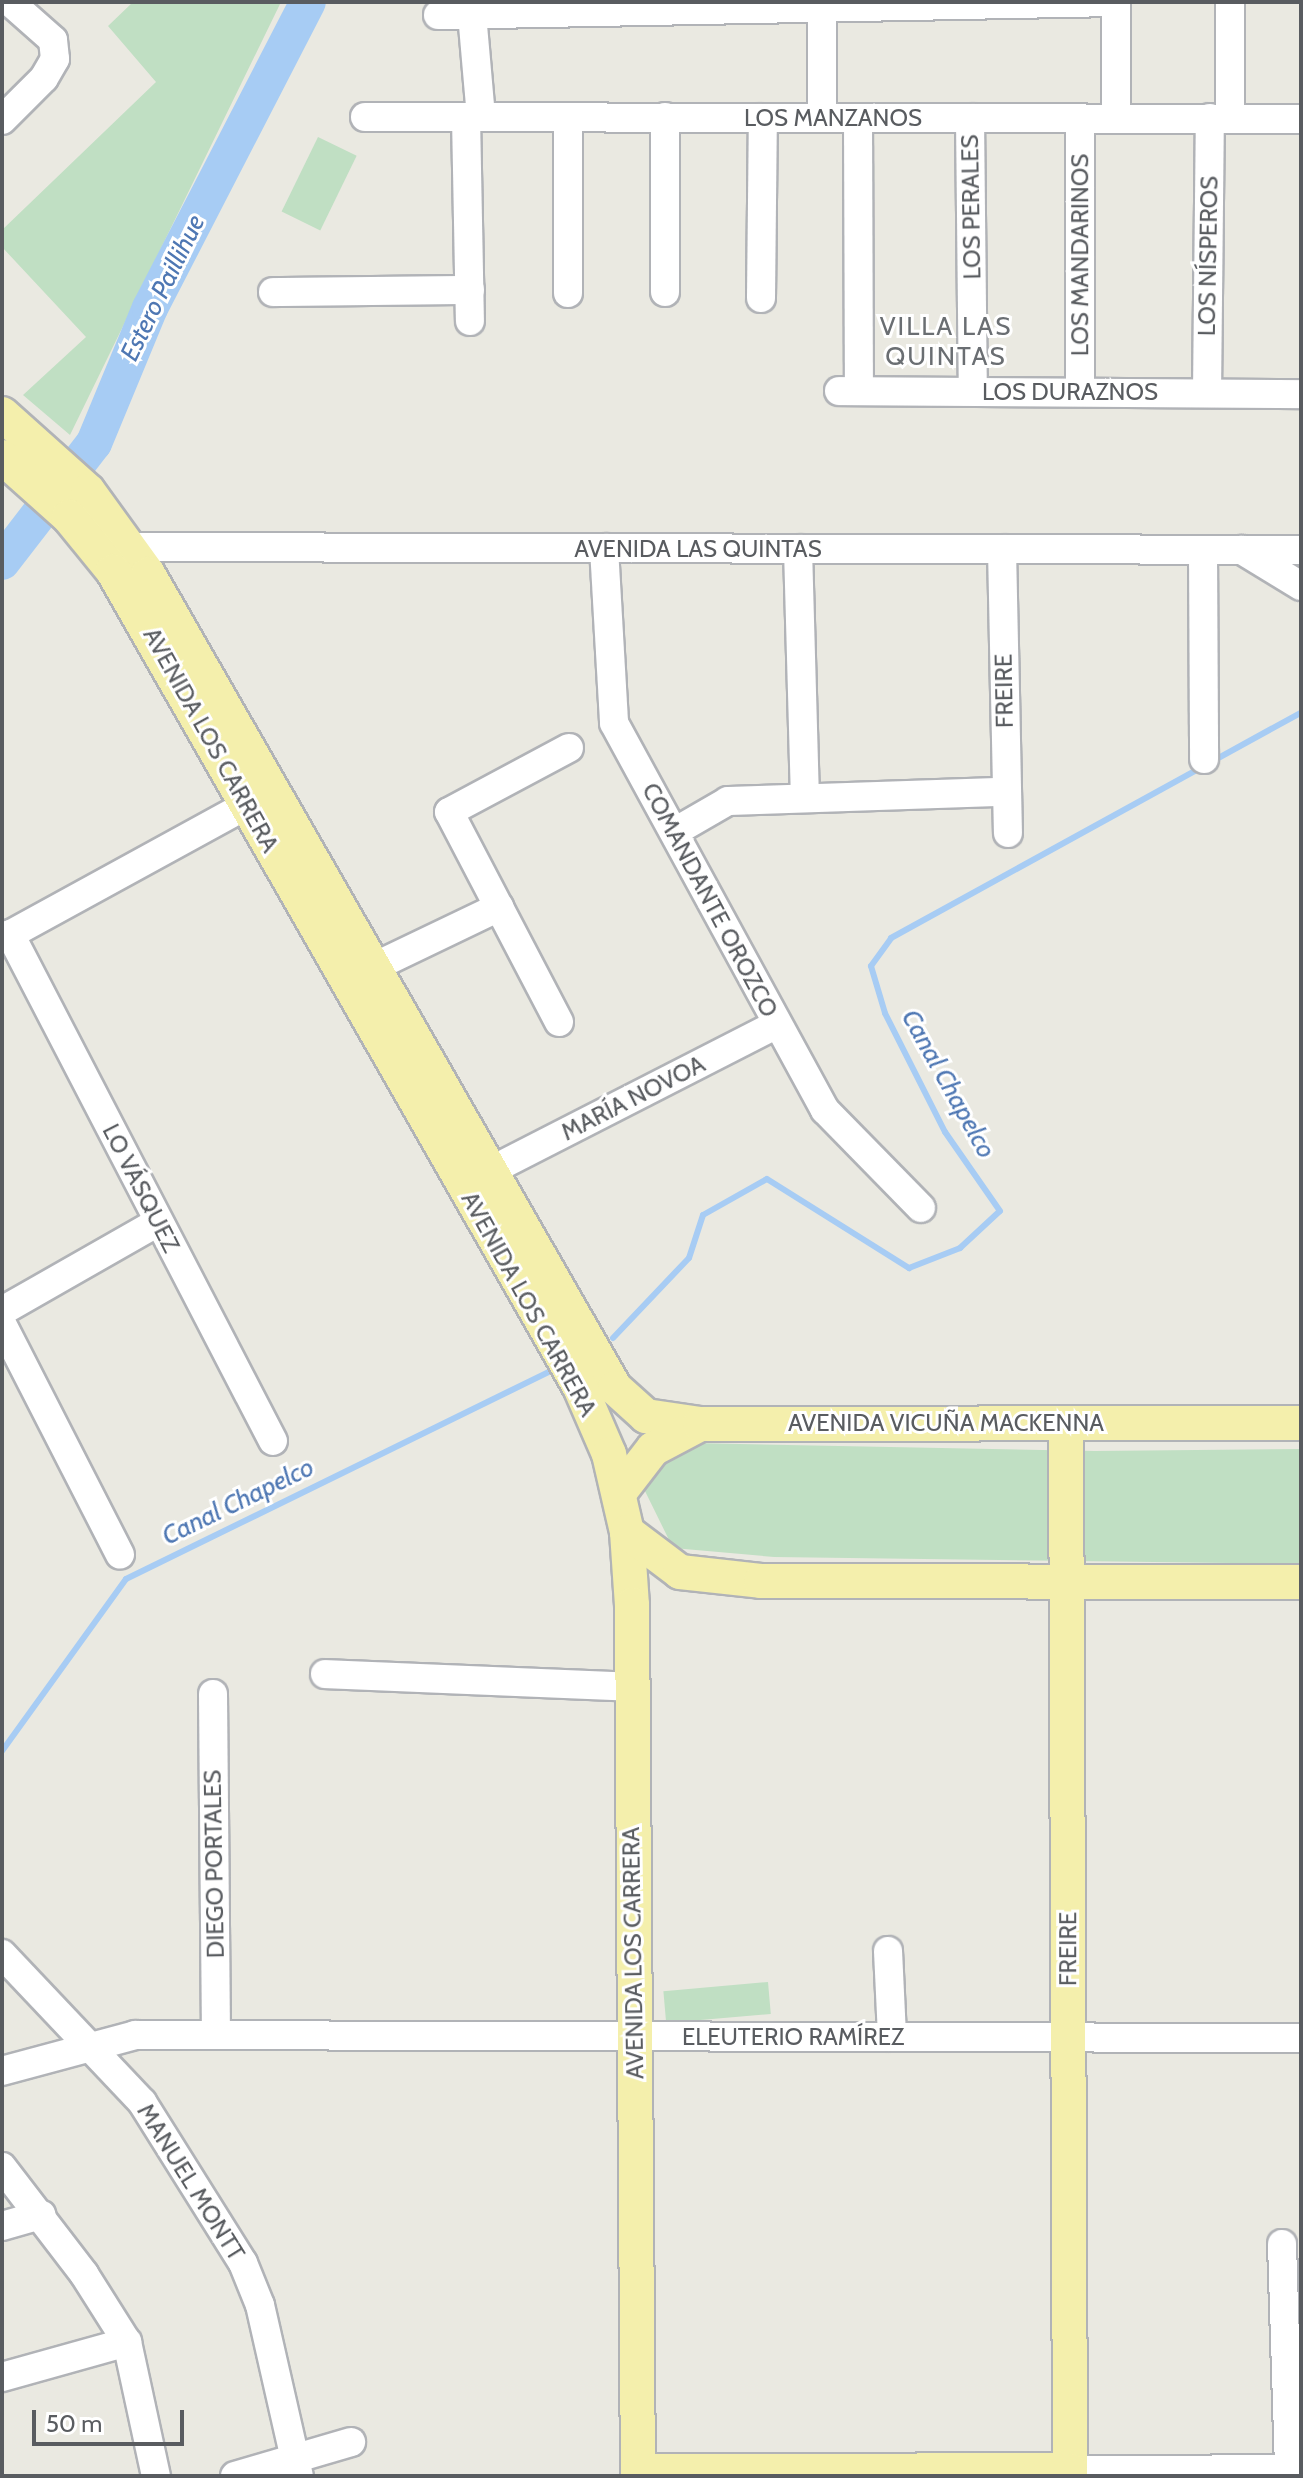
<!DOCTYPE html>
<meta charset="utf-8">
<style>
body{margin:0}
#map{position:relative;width:1303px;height:2478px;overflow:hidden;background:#eae9e1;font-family:Cabin,sans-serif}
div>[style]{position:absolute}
.green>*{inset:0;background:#c0dfc3;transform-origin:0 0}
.stream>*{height:6px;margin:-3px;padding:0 3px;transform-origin:3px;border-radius:3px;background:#a7ccf4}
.river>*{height:36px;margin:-18px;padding:0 18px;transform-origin:18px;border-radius:18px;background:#a7ccf4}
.roads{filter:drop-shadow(2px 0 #b1b3b7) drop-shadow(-2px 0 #b1b3b7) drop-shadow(0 2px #b1b3b7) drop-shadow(0 -2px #b1b3b7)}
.minor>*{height:28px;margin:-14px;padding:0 14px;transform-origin:14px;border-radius:14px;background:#fff}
.major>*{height:34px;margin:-17px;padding:0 17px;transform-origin:17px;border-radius:17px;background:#f4efac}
span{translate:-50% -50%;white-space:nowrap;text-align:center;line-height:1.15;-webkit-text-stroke:6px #fff;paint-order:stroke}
.street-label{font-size:24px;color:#595c60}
.water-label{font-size:26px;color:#4e77b3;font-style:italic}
.neighbourhood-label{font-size:26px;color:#6a6e72;letter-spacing:2px}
.frame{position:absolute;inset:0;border:4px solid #595c60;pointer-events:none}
.scale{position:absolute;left:32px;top:2410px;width:152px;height:36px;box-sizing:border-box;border:4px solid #595c60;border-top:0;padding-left:10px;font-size:24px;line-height:28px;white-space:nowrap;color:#595c60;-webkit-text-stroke:6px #fff;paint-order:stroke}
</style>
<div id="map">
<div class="green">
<i style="clip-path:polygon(133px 2px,281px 2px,70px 435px,23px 395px,86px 337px,2px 247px,2px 230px,156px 82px,108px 26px)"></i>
<i style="left:318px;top:137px;width:43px;height:83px;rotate:26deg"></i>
<i style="clip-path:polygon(691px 1443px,1095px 1451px,1301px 1449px,1301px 1564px,774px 1557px,673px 1548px,643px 1487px,658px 1453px)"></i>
<i style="left:768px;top:1982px;width:32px;height:105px;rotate:85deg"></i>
</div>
<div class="stream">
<i style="left:613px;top:1338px;width:110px;rotate:-46.5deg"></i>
<i style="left:689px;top:1258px;width:45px;rotate:-72deg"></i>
<i style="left:703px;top:1215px;width:73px;rotate:-29.4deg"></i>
<i style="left:767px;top:1179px;width:168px;rotate:32.1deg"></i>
<i style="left:909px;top:1268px;width:55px;rotate:-21.4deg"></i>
<i style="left:960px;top:1248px;width:54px;rotate:-42.8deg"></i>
<i style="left:1000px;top:1211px;width:96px;rotate:-124.8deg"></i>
<i style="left:945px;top:1132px;width:133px;rotate:-116.8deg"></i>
<i style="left:885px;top:1013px;width:49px;rotate:-106.6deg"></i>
<i style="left:871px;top:966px;width:34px;rotate:-54deg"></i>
<i style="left:891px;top:938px;width:468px;rotate:-28.8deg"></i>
<i style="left:2px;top:1751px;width:212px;rotate:-54.2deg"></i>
<i style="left:126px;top:1579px;width:480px;rotate:-26.1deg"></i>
</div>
<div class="river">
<i style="left:2px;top:562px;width:150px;rotate:-52.3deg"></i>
<i style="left:94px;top:443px;width:146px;rotate:-67.5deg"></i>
<i style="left:150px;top:308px;width:344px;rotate:-62.7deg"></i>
</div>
<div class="roads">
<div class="minor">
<i style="left:822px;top:10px;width:108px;rotate:90deg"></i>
<i style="left:472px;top:14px;width:103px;rotate:85deg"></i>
<i style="left:438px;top:15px;width:678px;rotate:-1.1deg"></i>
<i style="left:365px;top:117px;width:936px;rotate:0.12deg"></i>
<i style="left:466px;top:117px;width:204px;rotate:88.9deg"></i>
<i style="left:665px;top:117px;width:175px;rotate:90deg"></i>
<i style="left:858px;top:118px;width:273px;rotate:89.8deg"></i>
<i style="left:970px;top:118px;width:273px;rotate:89.4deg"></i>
<i style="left:1080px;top:118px;width:274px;rotate:90deg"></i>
<i style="left:1116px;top:118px;width:116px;rotate:-90deg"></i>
<i style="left:1230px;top:118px;width:116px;rotate:-90deg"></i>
<i style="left:2px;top:120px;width:59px;rotate:-45deg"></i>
<i style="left:44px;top:78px;width:22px;rotate:-60deg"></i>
<i style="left:55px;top:59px;width:19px;rotate:-96deg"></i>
<i style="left:53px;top:40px;width:57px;rotate:-138.5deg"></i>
<i style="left:273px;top:292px;width:197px;rotate:-0.6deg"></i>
<i style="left:568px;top:293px;width:176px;rotate:-90deg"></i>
<i style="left:761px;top:298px;width:180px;rotate:-89.4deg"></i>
<i style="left:839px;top:391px;width:462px;rotate:0.4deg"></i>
<i style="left:1207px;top:393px;width:275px;rotate:-89.4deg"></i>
<i style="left:114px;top:547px;width:1187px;rotate:0.14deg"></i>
<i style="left:604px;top:548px;width:175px;rotate:86.7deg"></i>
<i style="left:614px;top:723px;width:441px;rotate:61.4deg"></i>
<i style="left:825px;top:1110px;width:137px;rotate:45.6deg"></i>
<i style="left:798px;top:549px;width:246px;rotate:88.4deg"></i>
<i style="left:1002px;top:549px;width:284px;rotate:88.8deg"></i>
<i style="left:1203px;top:550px;width:209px;rotate:89.7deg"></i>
<i style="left:1242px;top:550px;width:69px;rotate:31.4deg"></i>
<i style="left:676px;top:831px;width:60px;rotate:-30deg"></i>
<i style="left:728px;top:801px;width:277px;rotate:-1.9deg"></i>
<i style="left:10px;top:934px;width:571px;rotate:62.58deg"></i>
<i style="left:2px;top:939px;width:300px;rotate:-28.7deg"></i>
<i style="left:374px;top:967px;width:139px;rotate:-25.6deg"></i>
<i style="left:559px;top:1022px;width:237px;rotate:-117.6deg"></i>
<i style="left:449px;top:812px;width:136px;rotate:-28.1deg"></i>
<i style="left:490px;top:1171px;width:320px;rotate:-27.1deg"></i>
<i style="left:2px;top:1311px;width:180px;rotate:-29.7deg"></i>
<i style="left:2px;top:1324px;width:259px;rotate:62.9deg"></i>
<i style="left:325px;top:1674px;width:304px;rotate:2.4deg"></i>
<i style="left:213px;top:1694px;width:339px;rotate:89.5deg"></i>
<i style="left:888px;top:1951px;width:86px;rotate:87.3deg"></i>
<i style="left:2px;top:1954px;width:204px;rotate:46.6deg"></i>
<i style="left:142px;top:2102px;width:190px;rotate:57.9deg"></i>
<i style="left:243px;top:2263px;width:45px;rotate:68deg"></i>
<i style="left:260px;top:2305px;width:175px;rotate:77.2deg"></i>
<i style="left:2px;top:2071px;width:138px;rotate:-15.1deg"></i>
<i style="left:135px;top:2035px;width:1166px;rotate:0.15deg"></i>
<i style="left:2px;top:2167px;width:135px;rotate:52.5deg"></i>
<i style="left:84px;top:2274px;width:80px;rotate:57.7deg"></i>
<i style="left:127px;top:2342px;width:137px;rotate:77.8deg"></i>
<i style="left:2px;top:2226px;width:41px;rotate:-15.8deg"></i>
<i style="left:1282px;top:2244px;width:225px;rotate:88.2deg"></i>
<i style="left:2px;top:2377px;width:130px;rotate:-15.6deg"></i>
<i style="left:1070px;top:2470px;width:231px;rotate:-0.2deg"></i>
<i style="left:235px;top:2476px;width:121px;rotate:-16.3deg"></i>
</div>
<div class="major">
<i style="left:2px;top:414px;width:115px;rotate:41.8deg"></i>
<i style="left:88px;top:491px;width:102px;rotate:54.1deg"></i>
<i style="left:148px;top:574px;width:938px;rotate:60.16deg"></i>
<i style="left:615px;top:1388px;width:42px;rotate:42.1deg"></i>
<i style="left:646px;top:1416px;width:55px;rotate:8.4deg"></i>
<i style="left:2px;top:457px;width:90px;rotate:41.8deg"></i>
<i style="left:69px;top:517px;width:70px;rotate:50.8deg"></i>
<i style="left:113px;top:571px;width:940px;rotate:60.22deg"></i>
<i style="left:580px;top:1387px;width:73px;rotate:66.6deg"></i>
<i style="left:609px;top:1454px;width:80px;rotate:77deg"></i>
<i style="left:627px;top:1532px;width:73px;rotate:86.1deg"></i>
<i style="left:632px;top:1605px;width:871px;rotate:89.61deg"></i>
<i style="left:1066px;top:1423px;width:1053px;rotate:89.78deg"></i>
<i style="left:619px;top:1493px;width:56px;rotate:-52.3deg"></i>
<i style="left:653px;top:1449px;width:53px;rotate:-28deg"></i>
<i style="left:700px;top:1424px;width:601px;rotate:-0.1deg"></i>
<i style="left:627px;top:1532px;width:66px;rotate:37deg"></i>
<i style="left:680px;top:1572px;width:81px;rotate:6.3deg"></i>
<i style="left:761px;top:1581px;width:540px;rotate:0.11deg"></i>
<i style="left:638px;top:2471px;width:432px;rotate:-0.1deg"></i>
</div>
</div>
<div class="street-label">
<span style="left:833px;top:118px">LOS MANZANOS</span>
<span style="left:971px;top:207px;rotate:-91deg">LOS PERALES</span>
<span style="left:1080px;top:255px;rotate:-90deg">LOS MANDARINOS</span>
<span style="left:1208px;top:256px;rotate:-89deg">LOS NÍSPEROS</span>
<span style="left:1070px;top:392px">LOS DURAZNOS</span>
<span style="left:698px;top:549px">AVENIDA LAS QUINTAS</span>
<span style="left:1004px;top:691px;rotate:-91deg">FREIRE</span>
<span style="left:211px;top:740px;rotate:61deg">AVENIDA LOS CARRERA</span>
<span style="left:710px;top:900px;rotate:62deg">COMANDANTE OROZCO</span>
<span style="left:633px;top:1098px;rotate:-27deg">MARÍA NOVOA</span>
<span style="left:141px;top:1188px;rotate:63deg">LO VÁSQUEZ</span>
<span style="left:529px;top:1304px;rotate:61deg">AVENIDA LOS CARRERA</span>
<span style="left:946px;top:1423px">AVENIDA VICUÑA MACKENNA</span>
<span style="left:214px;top:1864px;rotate:-91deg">DIEGO PORTALES</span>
<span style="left:1068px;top:1949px;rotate:-90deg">FREIRE</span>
<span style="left:633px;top:1953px;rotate:-91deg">AVENIDA LOS CARRERA</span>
<span style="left:793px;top:2037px">ELEUTERIO RAMÍREZ</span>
<span style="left:191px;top:2182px;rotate:58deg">MANUEL MONTT</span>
</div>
<div class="water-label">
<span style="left:163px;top:288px;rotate:-64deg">Estero Paillihue</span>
<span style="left:948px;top:1084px;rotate:61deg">Canal Chapelco</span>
<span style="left:238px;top:1502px;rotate:-26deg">Canal Chapelco</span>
</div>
<div class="neighbourhood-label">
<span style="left:946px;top:342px">VILLA LAS<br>QUINTAS</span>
</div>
<div class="frame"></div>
<div class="scale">50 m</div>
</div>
